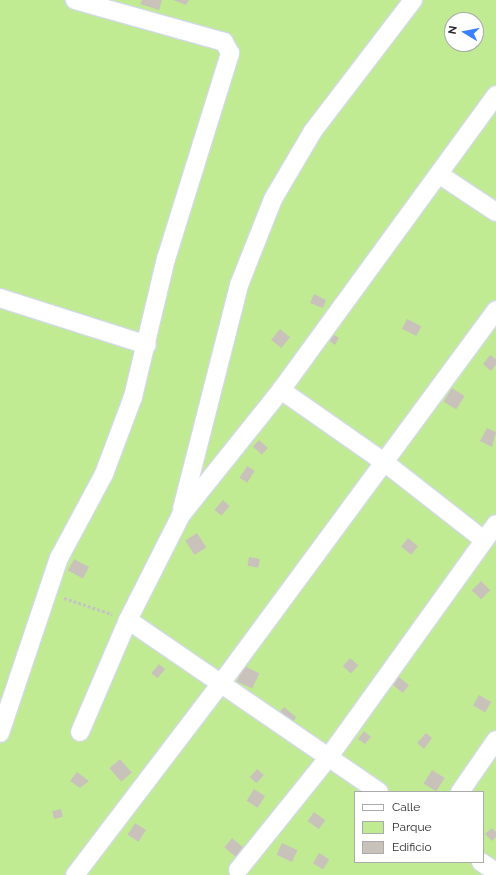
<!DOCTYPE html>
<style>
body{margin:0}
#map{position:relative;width:496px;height:875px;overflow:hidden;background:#efe3dc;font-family:Raleway,sans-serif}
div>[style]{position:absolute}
.green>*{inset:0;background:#c0eb93}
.building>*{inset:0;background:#c9c2bb;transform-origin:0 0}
.path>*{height:2.5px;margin-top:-1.25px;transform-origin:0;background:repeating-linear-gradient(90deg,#c4c4c4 0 3px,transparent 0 5px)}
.roads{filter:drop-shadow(1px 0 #d1d9e6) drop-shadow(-1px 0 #d1d9e6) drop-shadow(0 1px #d1d9e6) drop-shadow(0 -1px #d1d9e6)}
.street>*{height:18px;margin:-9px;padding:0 9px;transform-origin:9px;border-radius:9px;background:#fff}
span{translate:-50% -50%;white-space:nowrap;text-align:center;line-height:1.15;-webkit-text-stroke:3.5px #fff;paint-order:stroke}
.legend{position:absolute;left:354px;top:791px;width:130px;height:72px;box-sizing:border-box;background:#fff;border:1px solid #aaa;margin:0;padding:5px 7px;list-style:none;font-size:12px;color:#2b2b2b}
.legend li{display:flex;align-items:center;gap:8px;height:20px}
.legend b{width:20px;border:1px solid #aaa}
.north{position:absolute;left:444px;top:12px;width:40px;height:40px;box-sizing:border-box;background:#fff;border:1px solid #aaa;border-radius:50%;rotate:280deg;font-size:11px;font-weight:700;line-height:16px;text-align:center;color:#2b2b2b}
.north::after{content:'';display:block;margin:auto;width:14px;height:18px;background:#3981ff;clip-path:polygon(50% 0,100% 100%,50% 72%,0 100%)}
</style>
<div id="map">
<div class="green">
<i style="clip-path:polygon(evenodd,0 0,496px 0,496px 875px,0 875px,0 0,452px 20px,476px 20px,476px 44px,452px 44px,452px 20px,0 0,355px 792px,483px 792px,483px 862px,355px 862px,355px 792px)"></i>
</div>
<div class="building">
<i style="clip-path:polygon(142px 0,162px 0,159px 10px,140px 4px)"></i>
<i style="clip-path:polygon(173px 0,189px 0,186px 5px)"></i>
<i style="clip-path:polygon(314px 294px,326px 300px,323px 308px,310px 303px)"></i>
<i style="left:407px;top:319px;width:16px;height:11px;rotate:27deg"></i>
<i style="left:280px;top:329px;width:13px;height:14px;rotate:39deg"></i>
<i style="clip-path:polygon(331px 333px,339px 338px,335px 345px,327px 339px)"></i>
<i style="clip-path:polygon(490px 355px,496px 359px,496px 365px,491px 371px,483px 364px)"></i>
<i style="left:452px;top:388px;width:15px;height:16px;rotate:32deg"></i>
<i style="clip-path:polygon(487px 428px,496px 432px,492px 447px,480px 441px)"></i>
<i style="left:259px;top:440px;width:12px;height:9px;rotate:42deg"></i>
<i style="left:247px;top:466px;width:9px;height:14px;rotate:32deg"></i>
<i style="left:223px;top:500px;width:9px;height:13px;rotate:41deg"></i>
<i style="left:197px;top:533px;width:17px;height:14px;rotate:57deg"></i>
<i style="left:408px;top:538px;width:13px;height:11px;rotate:39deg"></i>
<i style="left:249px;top:557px;width:11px;height:9px;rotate:10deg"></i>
<i style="left:74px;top:559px;width:17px;height:13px;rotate:28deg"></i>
<i style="left:481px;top:581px;width:13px;height:13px;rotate:45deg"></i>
<i style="left:350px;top:658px;width:11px;height:11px;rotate:41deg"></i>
<i style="left:159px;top:664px;width:8px;height:12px;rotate:40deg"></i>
<i style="left:244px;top:666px;width:17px;height:17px;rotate:25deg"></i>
<i style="left:399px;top:677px;width:13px;height:10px;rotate:39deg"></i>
<i style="left:479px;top:695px;width:14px;height:12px;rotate:30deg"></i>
<i style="left:284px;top:707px;width:16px;height:10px;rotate:40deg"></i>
<i style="clip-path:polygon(364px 731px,371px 737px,365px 744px,358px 739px)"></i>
<i style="clip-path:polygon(426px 733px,432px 738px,424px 749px,417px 743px)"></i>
<i style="left:120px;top:759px;width:18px;height:14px;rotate:49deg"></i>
<i style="left:257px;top:769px;width:9px;height:11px;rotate:41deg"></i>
<i style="left:432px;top:770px;width:15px;height:16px;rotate:32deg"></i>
<i style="clip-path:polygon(77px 772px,89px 781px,80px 788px,70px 781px)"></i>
<i style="left:254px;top:789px;width:13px;height:14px;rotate:32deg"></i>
<i style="left:61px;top:809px;width:8px;height:9px;rotate:76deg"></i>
<i style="left:314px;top:812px;width:14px;height:11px;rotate:36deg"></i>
<i style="left:135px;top:823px;width:13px;height:14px;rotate:32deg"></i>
<i style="clip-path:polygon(492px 828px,496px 832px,496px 837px,492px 841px,485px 834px)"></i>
<i style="left:232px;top:838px;width:16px;height:12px;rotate:40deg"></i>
<i style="left:282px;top:843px;width:17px;height:13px;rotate:25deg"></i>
<i style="left:319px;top:853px;width:12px;height:12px;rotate:31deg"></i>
</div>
<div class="path">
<i style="left:64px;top:598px;width:51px;rotate:18.4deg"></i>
</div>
<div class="roads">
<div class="street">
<i style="left:440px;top:175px;width:67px;rotate:33.5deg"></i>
<i style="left:0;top:298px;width:154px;rotate:17.7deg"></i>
<i style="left:281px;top:390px;width:126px;rotate:35deg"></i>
<i style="left:384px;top:462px;width:127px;rotate:38deg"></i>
<i style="left:182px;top:509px;width:231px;rotate:-75.7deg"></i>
<i style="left:239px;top:285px;width:92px;rotate:-68.4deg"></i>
<i style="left:273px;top:199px;width:79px;rotate:-59.5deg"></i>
<i style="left:313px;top:131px;width:165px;rotate:-52.6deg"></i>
<i style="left:128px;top:620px;width:304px;rotate:34.4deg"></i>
<i style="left:80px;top:732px;width:122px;rotate:-66.8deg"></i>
<i style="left:128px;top:620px;width:118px;rotate:-63.2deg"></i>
<i style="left:181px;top:515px;width:160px;rotate:-51.3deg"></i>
<i style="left:281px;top:390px;width:365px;rotate:-53.9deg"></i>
<i style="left:0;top:733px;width:185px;rotate:-71.4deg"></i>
<i style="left:59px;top:558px;width:95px;rotate:-61.8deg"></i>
<i style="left:104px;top:474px;width:82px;rotate:-69.4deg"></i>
<i style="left:133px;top:397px;width:142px;rotate:-76.6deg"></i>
<i style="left:166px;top:259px;width:216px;rotate:-72.7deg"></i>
<i style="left:230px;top:53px;width:13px;rotate:-119deg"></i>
<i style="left:224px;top:42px;width:155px;rotate:-164.3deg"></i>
<i style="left:460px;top:792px;width:63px;rotate:-55.3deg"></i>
<i style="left:481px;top:862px;width:18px;rotate:34deg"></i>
<i style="left:238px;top:870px;width:144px;rotate:-51.2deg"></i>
<i style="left:328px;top:758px;width:288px;rotate:-54.3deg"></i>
<i style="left:75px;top:875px;width:243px;rotate:-52.7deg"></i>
<i style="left:222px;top:682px;width:462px;rotate:-53.6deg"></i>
</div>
</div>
<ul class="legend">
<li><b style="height:5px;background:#fff"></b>Calle</li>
<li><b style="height:11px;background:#c0eb93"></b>Parque</li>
<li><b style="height:11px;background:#c9c2bb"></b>Edificio</li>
</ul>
<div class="north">N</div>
</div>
